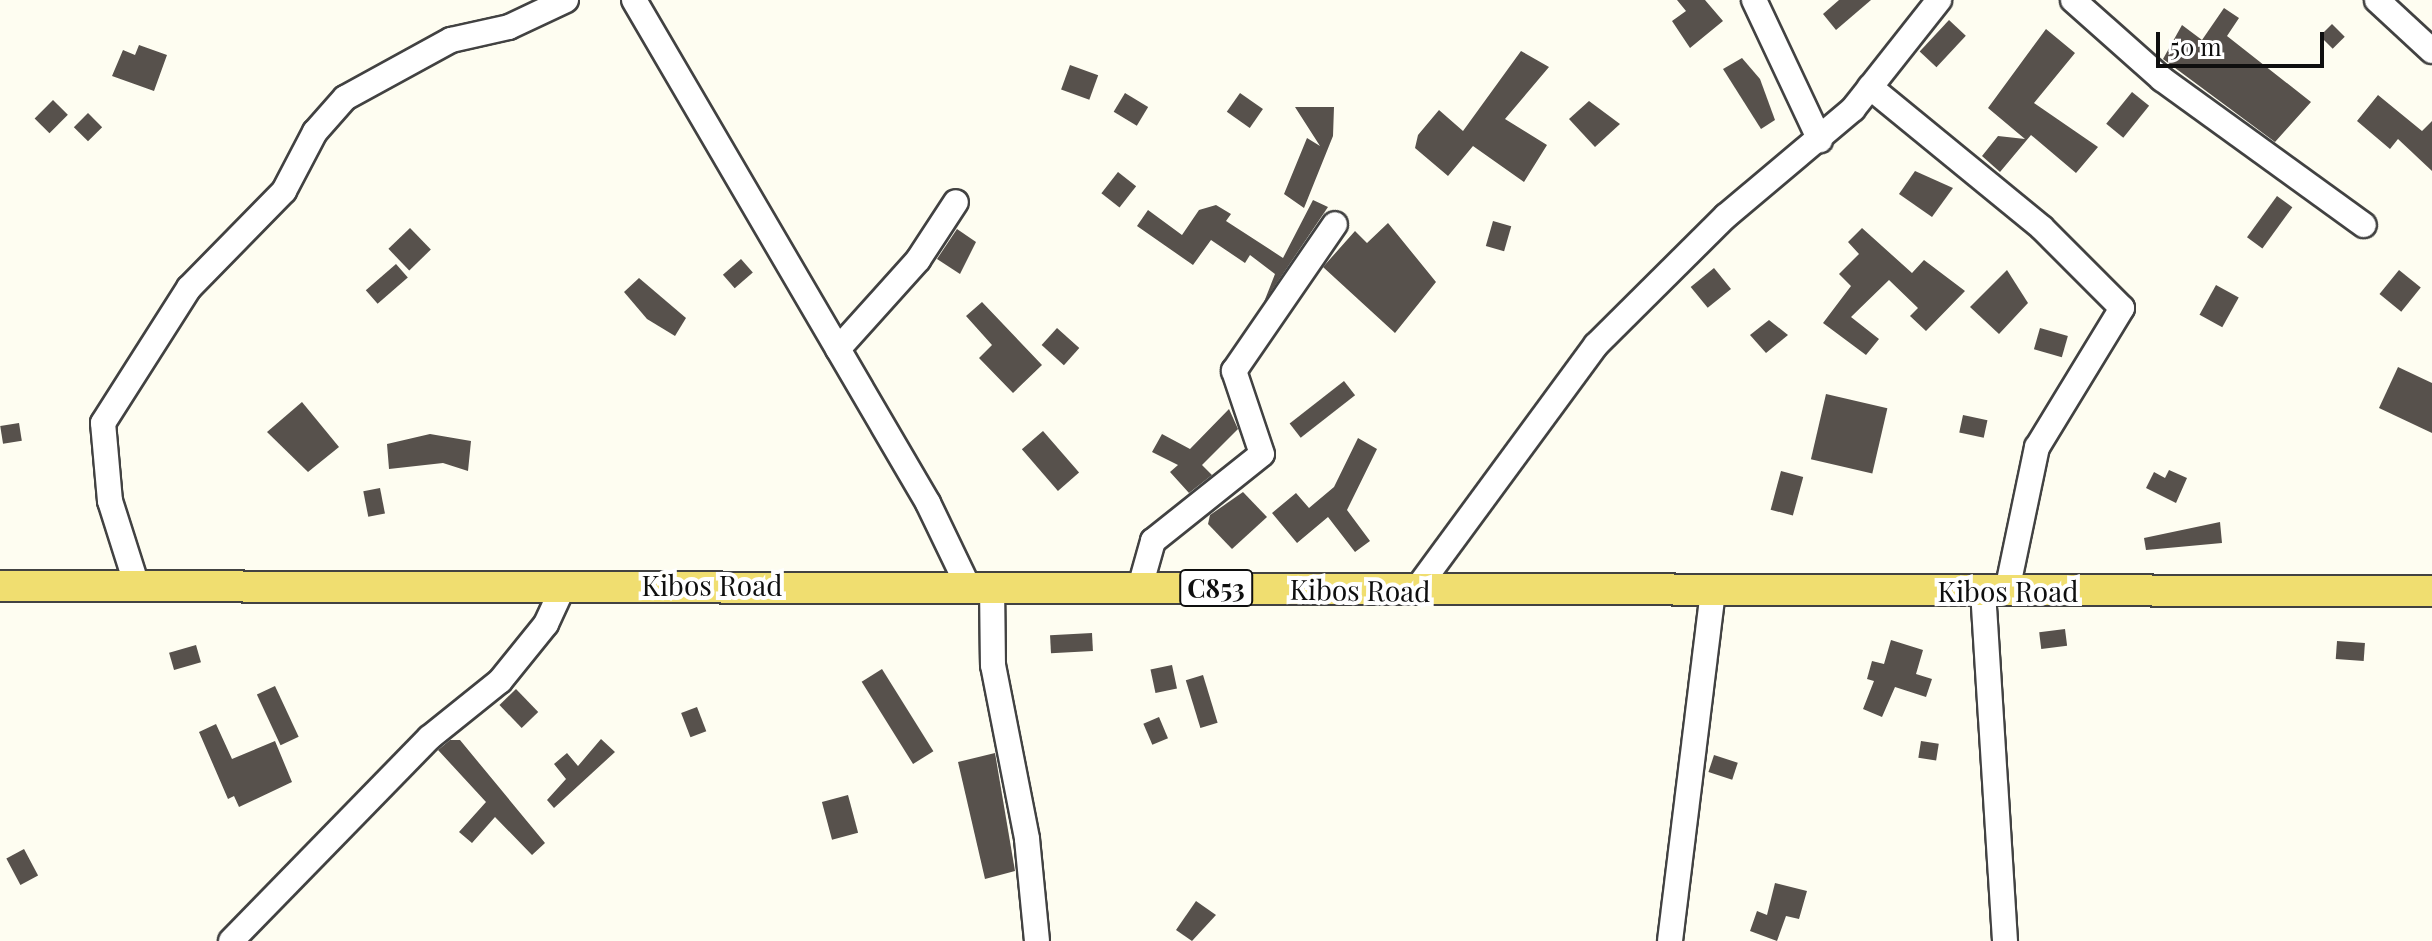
<!DOCTYPE html>
<style>
body{margin:0}
#map{position:relative;width:2432px;height:941px;overflow:hidden;background:#fefdf1;font-family:"Playfair Display",serif}
div>[style]{position:absolute}
.building>*{inset:0;background:#57514c;transform-origin:0 0}
.roads{filter:drop-shadow(2px 0 #424242) drop-shadow(-2px 0 #424242) drop-shadow(0 2px #424242) drop-shadow(0 -2px #424242)}
.minor>*{height:24px;margin:-12px;padding:0 12px;transform-origin:12px;border-radius:12px;background:#fff}
.major>*{height:30px;margin:-15px;padding:0 15px;transform-origin:15px;border-radius:15px;background:#f0de70}
span{translate:-50% -50%;white-space:nowrap;text-align:center;line-height:1.15;-webkit-text-stroke:8px #fff;paint-order:stroke}
.shield-label span{padding:2px 6px;background:#fff;border:2px solid;border-radius:6px;-webkit-text-stroke-width:0}
.shield-label{font-size:26px;color:#0f0f0f;font-weight:700}
.street-label{font-size:28px;color:#0f0f0f}
.scale{position:absolute;left:2156px;top:32px;width:168px;height:36px;box-sizing:border-box;border:4px solid #0f0f0f;border-top:0;padding-left:10px;font-size:24px;line-height:28px;white-space:nowrap;color:#0f0f0f;-webkit-text-stroke:6px #fff;paint-order:stroke}
</style>
<div id="map">
<div class="building">
<i style="clip-path:polygon(1677px 0,1705px 0,1723px 21px,1690px 48px,1672px 21px,1686px 11px)"></i>
<i style="clip-path:polygon(1839px 0,1871px 0,1836px 30px,1823px 14px)"></i>
<i style="clip-path:polygon(2224px 8px,2239px 18px,2227px 36px,2311px 102px,2275px 142px,2163px 59px,2182px 25px,2202px 40px)"></i>
<i style="left:1949px;top:20px;width:23px;height:43px;rotate:43deg"></i>
<i style="left:2332px;top:24px;width:18px;height:17px;rotate:45deg"></i>
<i style="clip-path:polygon(2046px 29px,2075px 53px,2034px 103px,2098px 147px,2076px 173px,2031px 135px,2000px 172px,1982px 156px,1998px 136px,2025px 139px,1988px 108px)"></i>
<i style="clip-path:polygon(139px 45px,167px 55px,154px 91px,112px 76px,123px 50px,135px 55px)"></i>
<i style="clip-path:polygon(1521px 51px,1549px 67px,1505px 119px,1547px 145px,1524px 182px,1473px 146px,1448px 176px,1415px 148px,1418px 135px,1439px 110px,1463px 131px)"></i>
<i style="clip-path:polygon(1742px 58px,1760px 79px,1775px 120px,1761px 129px,1723px 69px)"></i>
<i style="left:1070px;top:65px;width:30px;height:26px;rotate:20deg"></i>
<i style="left:2132px;top:92px;width:22px;height:41px;rotate:39deg"></i>
<i style="left:1125px;top:93px;width:27px;height:22px;rotate:31deg"></i>
<i style="left:1240px;top:93px;width:28px;height:23px;rotate:35deg"></i>
<i style="clip-path:polygon(2378px 95px,2422px 131px,2432px 121px,2432px 171px,2398px 139px,2390px 149px,2357px 121px)"></i>
<i style="left:53px;top:100px;width:21px;height:26px;rotate:45deg"></i>
<i style="clip-path:polygon(1589px 101px,1620px 124px,1595px 147px,1569px 119px)"></i>
<i style="clip-path:polygon(1295px 107px,1334px 107px,1333px 136px,1304px 208px,1284px 194px,1307px 138px,1320px 146px)"></i>
<i style="left:88px;top:113px;width:20px;height:20px;rotate:45deg"></i>
<i style="clip-path:polygon(1915px 171px,1953px 188px,1932px 217px,1899px 194px)"></i>
<i style="left:1118px;top:172px;width:23px;height:27px;rotate:38deg"></i>
<i style="left:2277px;top:196px;width:19px;height:51px;rotate:36deg"></i>
<i style="clip-path:polygon(1313px 200px,1328px 207px,1264px 302px,1275px 274px,1250px 255px,1245px 263px,1211px 240px,1193px 265px,1137px 226px,1148px 210px,1182px 235px,1199px 210px,1216px 205px,1231px 214px,1226px 221px,1283px 258px)"></i>
<i style="left:1493px;top:221px;width:19px;height:26px;rotate:16deg"></i>
<i style="clip-path:polygon(1388px 223px,1436px 282px,1395px 333px,1323px 267px,1355px 231px,1367px 243px)"></i>
<i style="left:410px;top:228px;width:30px;height:30px;rotate:46deg"></i>
<i style="clip-path:polygon(1862px 228px,1912px 273px,1924px 260px,1965px 291px,1926px 331px,1910px 316px,1918px 308px,1889px 280px,1851px 317px,1879px 339px,1866px 355px,1823px 323px,1851px 286px,1839px 274px,1859px 254px,1848px 242px)"></i>
<i style="clip-path:polygon(957px 229px,976px 242px,960px 274px,937px 259px)"></i>
<i style="left:741px;top:259px;width:18px;height:24px;rotate:49deg"></i>
<i style="left:396px;top:264px;width:18px;height:40px;rotate:49deg"></i>
<i style="left:1714px;top:268px;width:27px;height:30px;rotate:51deg"></i>
<i style="clip-path:polygon(2007px 270px,2028px 303px,1999px 334px,1970px 307px)"></i>
<i style="left:2399px;top:270px;width:28px;height:31px;rotate:39deg"></i>
<i style="clip-path:polygon(639px 278px,686px 318px,675px 336px,647px 319px,624px 292px)"></i>
<i style="left:2216px;top:285px;width:26px;height:34px;rotate:29deg"></i>
<i style="clip-path:polygon(982px 302px,1042px 365px,1013px 393px,979px 358px,992px 345px,966px 316px)"></i>
<i style="clip-path:polygon(1769px 320px,1788px 335px,1766px 353px,1750px 335px)"></i>
<i style="left:1057px;top:328px;width:30px;height:23px;rotate:42deg"></i>
<i style="left:2040px;top:328px;width:29px;height:22px;rotate:16deg"></i>
<i style="clip-path:polygon(2398px 367px,2432px 383px,2432px 433px,2379px 408px)"></i>
<i style="left:1344px;top:381px;width:18px;height:69px;rotate:52deg"></i>
<i style="left:1826px;top:394px;width:63px;height:67px;rotate:13deg"></i>
<i style="clip-path:polygon(302px 402px,339px 447px,308px 472px,267px 432px)"></i>
<i style="clip-path:polygon(1229px 409px,1238px 429px,1202px 465px,1212px 475px,1189px 493px,1170px 472px,1178px 465px,1152px 452px,1162px 434px,1190px 449px)"></i>
<i style="left:1963px;top:415px;width:25px;height:18px;rotate:12deg"></i>
<i style="left:19px;top:423px;width:18px;height:19px;rotate:81deg"></i>
<i style="left:1043px;top:431px;width:55px;height:28px;rotate:49deg"></i>
<i style="clip-path:polygon(430px 434px,471px 441px,468px 471px,443px 463px,389px 469px,387px 444px)"></i>
<i style="clip-path:polygon(1358px 438px,1377px 449px,1347px 510px,1370px 541px,1355px 552px,1328px 517px,1297px 543px,1272px 513px,1296px 493px,1309px 508px,1334px 487px)"></i>
<i style="clip-path:polygon(2169px 470px,2187px 478px,2176px 503px,2146px 488px,2154px 472px,2165px 478px)"></i>
<i style="left:1781px;top:471px;width:23px;height:40px;rotate:15deg"></i>
<i style="left:380px;top:488px;width:26px;height:17px;rotate:79deg"></i>
<i style="clip-path:polygon(1243px 492px,1267px 517px,1232px 549px,1208px 524px,1210px 515px)"></i>
<i style="clip-path:polygon(2220px 522px,2222px 543px,2146px 550px,2144px 538px)"></i>
<i style="left:2065px;top:629px;width:17px;height:26px;rotate:83deg"></i>
<i style="left:1092px;top:633px;width:18px;height:42px;rotate:87deg"></i>
<i style="clip-path:polygon(1891px 640px,1923px 650px,1916px 674px,1932px 679px,1926px 697px,1895px 687px,1882px 717px,1863px 709px,1874px 681px,1867px 679px,1872px 661px,1884px 664px)"></i>
<i style="left:2337px;top:641px;width:28px;height:18px;rotate:4deg"></i>
<i style="left:196px;top:645px;width:18px;height:28px;rotate:74deg"></i>
<i style="left:1172px;top:665px;width:24px;height:22px;rotate:78deg"></i>
<i style="left:882px;top:669px;width:97px;height:24px;rotate:58deg"></i>
<i style="left:1203px;top:675px;width:50px;height:18px;rotate:73deg"></i>
<i style="left:275px;top:686px;width:56px;height:20px;rotate:65deg"></i>
<i style="left:516px;top:689px;width:32px;height:23px;rotate:46deg"></i>
<i style="left:697px;top:707px;width:26px;height:17px;rotate:69deg"></i>
<i style="left:1159px;top:717px;width:23px;height:17px;rotate:67deg"></i>
<i style="clip-path:polygon(216px 724px,232px 759px,275px 741px,292px 782px,239px 807px,234px 796px,228px 799px,199px 732px)"></i>
<i style="clip-path:polygon(601px 739px,615px 752px,554px 808px,547px 800px,566px 779px,554px 764px,567px 753px,578px 766px)"></i>
<i style="clip-path:polygon(450px 740px,460px 740px,545px 843px,532px 855px,495px 817px,472px 843px,459px 832px,486px 802px,438px 750px)"></i>
<i style="left:1921px;top:741px;width:18px;height:17px;rotate:9deg"></i>
<i style="clip-path:polygon(995px 753px,1015px 871px,985px 879px,958px 762px)"></i>
<i style="left:1714px;top:755px;width:25px;height:18px;rotate:18deg"></i>
<i style="left:848px;top:795px;width:39px;height:27px;rotate:75deg"></i>
<i style="left:24px;top:849px;width:30px;height:20px;rotate:62deg"></i>
<i style="clip-path:polygon(1775px 883px,1807px 891px,1799px 919px,1786px 916px,1777px 941px,1750px 931px,1757px 911px,1767px 915px)"></i>
<i style="clip-path:polygon(1196px 901px,1216px 915px,1192px 941px,1176px 930px)"></i>
</div>
<div class="roads">
<div class="minor">
<i style="left:634px;top:0;width:583px;rotate:59.69deg"></i>
<i style="left:928px;top:503px;width:90px;rotate:64.3deg"></i>
<i style="left:1754px;top:0;width:155px;rotate:64.8deg"></i>
<i style="left:2073px;top:0;width:119px;rotate:41.6deg"></i>
<i style="left:2162px;top:79px;width:249px;rotate:35.9deg"></i>
<i style="left:2377px;top:0;width:75px;rotate:42.8deg"></i>
<i style="left:1870px;top:87px;width:222px;rotate:39.3deg"></i>
<i style="left:2042px;top:228px;width:113px;rotate:45deg"></i>
<i style="left:2122px;top:308px;width:163px;rotate:121.4deg"></i>
<i style="left:2037px;top:447px;width:147px;rotate:101.8deg"></i>
<i style="left:838px;top:349px;width:120px;rotate:-48deg"></i>
<i style="left:918px;top:260px;width:69px;rotate:-56.8deg"></i>
<i style="left:992px;top:585px;width:80px;rotate:89.3deg"></i>
<i style="left:993px;top:665px;width:177px;rotate:78.9deg"></i>
<i style="left:1027px;top:839px;width:102px;rotate:84.4deg"></i>
<i style="left:137px;top:586px;width:89px;rotate:-107.6deg"></i>
<i style="left:110px;top:501px;width:78px;rotate:-95.1deg"></i>
<i style="left:103px;top:423px;width:160px;rotate:-57.5deg"></i>
<i style="left:189px;top:288px;width:136px;rotate:-45.6deg"></i>
<i style="left:284px;top:191px;width:67px;rotate:-62.3deg"></i>
<i style="left:315px;top:132px;width:45px;rotate:-48.6deg"></i>
<i style="left:345px;top:98px;width:121px;rotate:-28.7deg"></i>
<i style="left:451px;top:40px;width:59px;rotate:-12.6deg"></i>
<i style="left:509px;top:27px;width:63px;rotate:-25.3deg"></i>
<i style="left:1140px;top:587px;width:48px;rotate:-74.2deg"></i>
<i style="left:1153px;top:541px;width:139px;rotate:-38.6deg"></i>
<i style="left:1262px;top:454px;width:88px;rotate:-108.6deg"></i>
<i style="left:1234px;top:371px;width:178px;rotate:-55.5deg"></i>
<i style="left:1416px;top:590px;width:304px;rotate:-53.7deg"></i>
<i style="left:1596px;top:345px;width:183px;rotate:-44.8deg"></i>
<i style="left:1726px;top:216px;width:166px;rotate:-40.1deg"></i>
<i style="left:1853px;top:109px;width:139px;rotate:-51.7deg"></i>
<i style="left:1983px;top:591px;width:351px;rotate:86.4deg"></i>
<i style="left:231px;top:941px;width:284px;rotate:-45.7deg"></i>
<i style="left:429px;top:738px;width:91px;rotate:-38.8deg"></i>
<i style="left:500px;top:681px;width:73px;rotate:-51.1deg"></i>
<i style="left:546px;top:624px;width:43px;rotate:-65.2deg"></i>
<i style="left:1670px;top:941px;width:353px;rotate:-83deg"></i>
</div>
<div class="major">
<i style="left:0;top:586px;width:2432px;rotate:0.12deg"></i>
</div>
</div>
<div class="shield-label">
<span style="left:1216px;top:588px">C853</span>
</div>
<div class="street-label">
<span style="left:712px;top:585px">Kibos Road</span>
<span style="left:1360px;top:590px;rotate:1deg">Kibos Road</span>
<span style="left:2008px;top:591px">Kibos Road</span>
</div>
<div class="scale">50 m</div>
</div>
